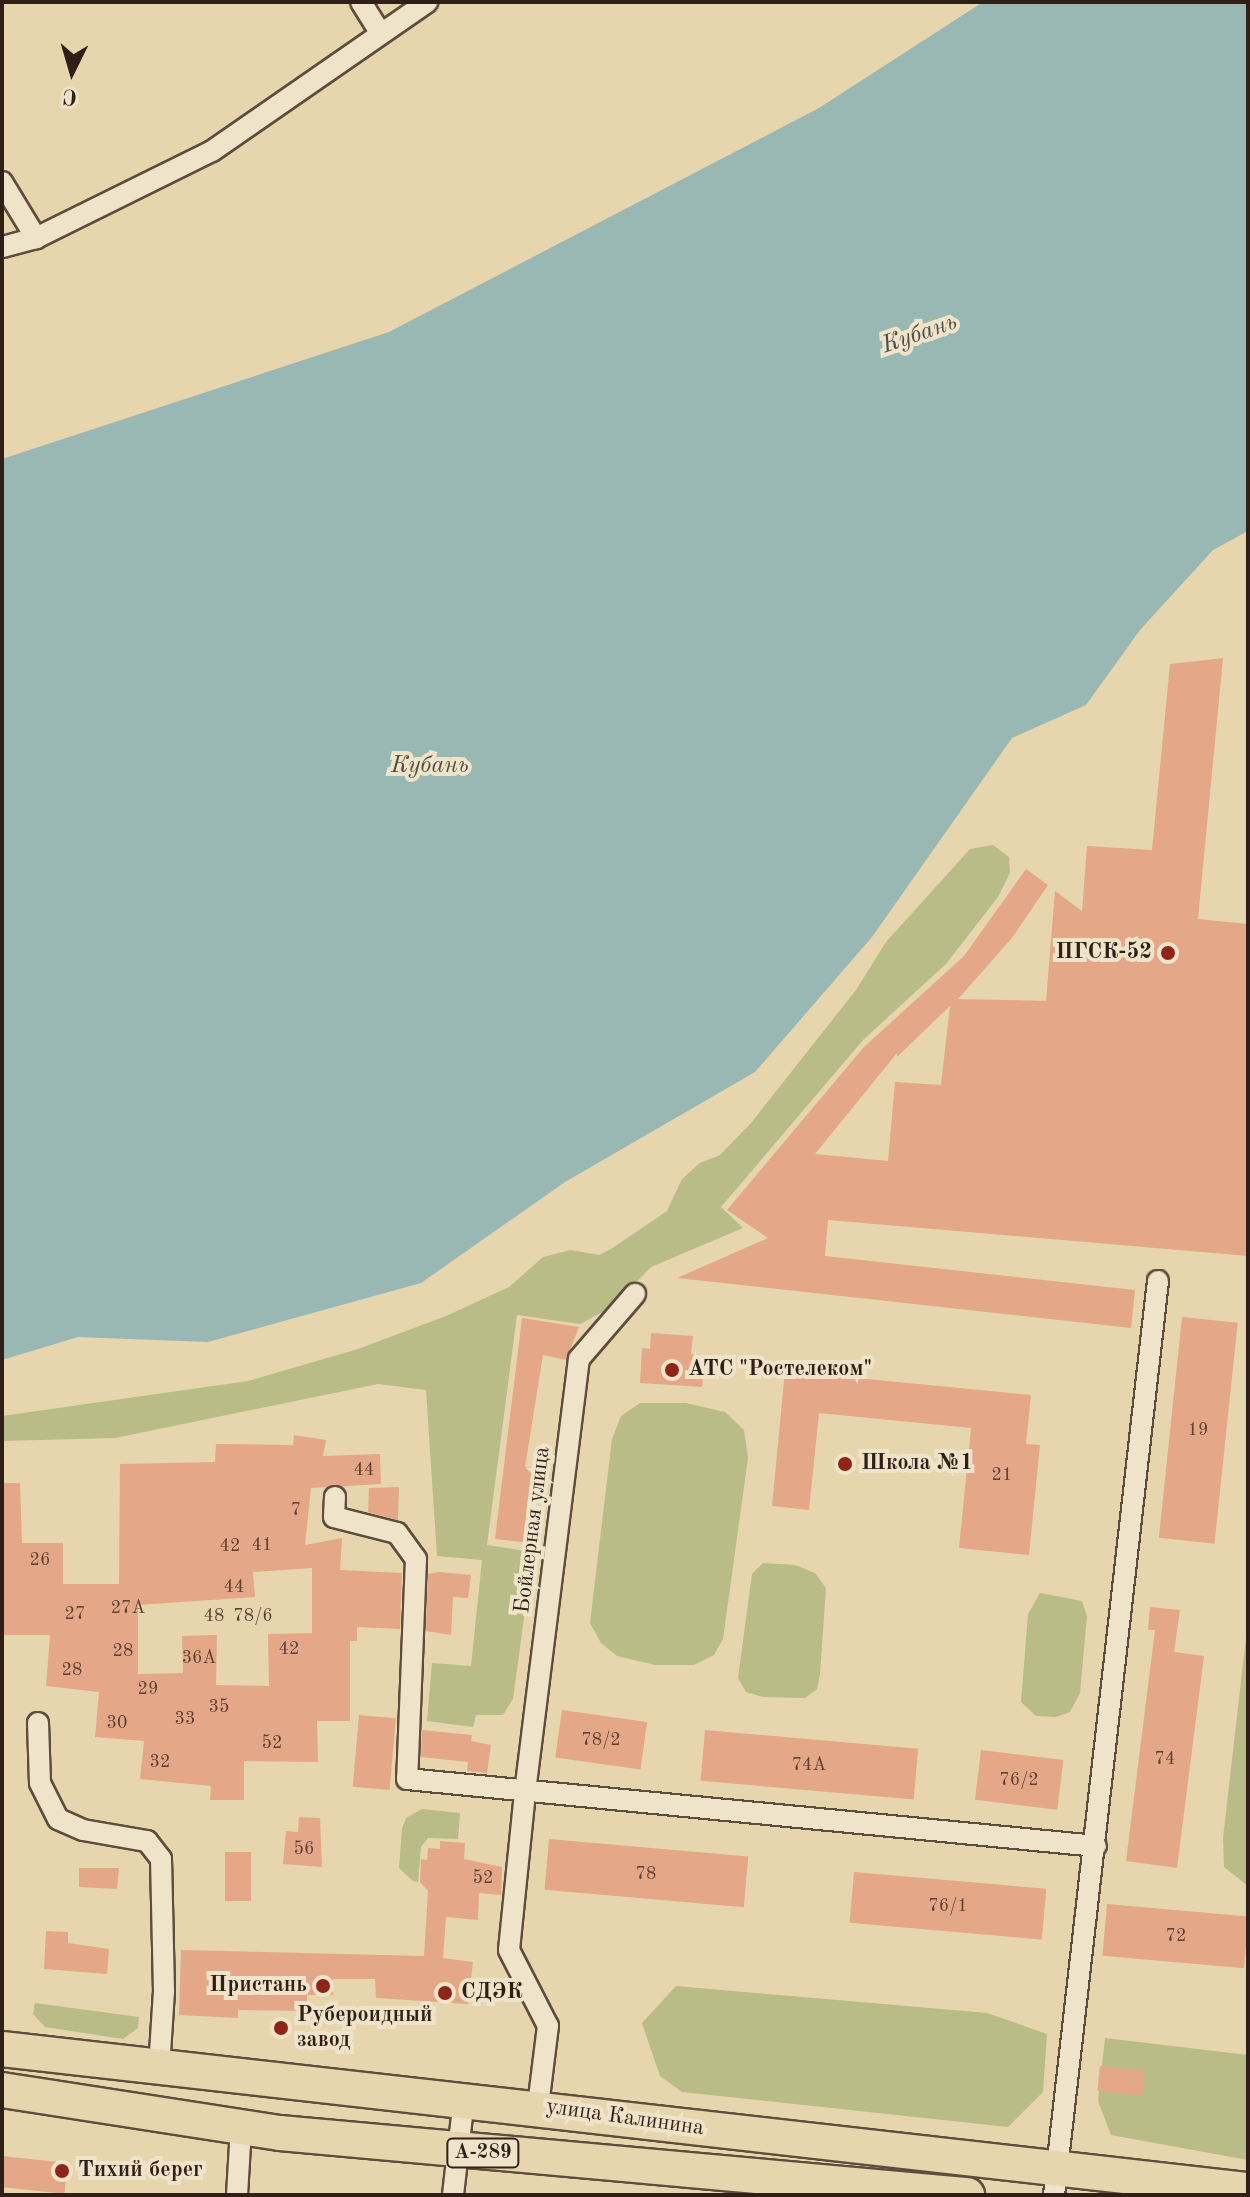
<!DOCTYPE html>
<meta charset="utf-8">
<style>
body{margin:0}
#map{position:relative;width:1250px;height:2197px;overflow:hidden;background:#e6d5ad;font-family:"Old Standard TT",serif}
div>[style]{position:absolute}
.green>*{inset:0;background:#b9bc87}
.water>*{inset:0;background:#99b7b3}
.building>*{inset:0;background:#e4a889;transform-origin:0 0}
.roads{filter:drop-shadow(2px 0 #5e4c3c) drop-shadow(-2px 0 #5e4c3c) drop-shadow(0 2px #5e4c3c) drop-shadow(0 -2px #5e4c3c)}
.minor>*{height:20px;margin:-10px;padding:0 10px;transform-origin:10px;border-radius:10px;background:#efe4ca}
.trunk>*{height:34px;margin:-17px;padding:0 17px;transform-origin:17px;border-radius:17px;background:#e6d5ad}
.dots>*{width:22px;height:22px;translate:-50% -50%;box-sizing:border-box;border:4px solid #efe4ca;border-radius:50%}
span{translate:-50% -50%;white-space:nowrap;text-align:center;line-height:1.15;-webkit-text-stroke:8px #efe4ca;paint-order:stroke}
.number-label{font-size:18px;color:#5d4133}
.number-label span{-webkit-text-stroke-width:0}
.shield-label span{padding:2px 6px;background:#efe4ca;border:2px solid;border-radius:6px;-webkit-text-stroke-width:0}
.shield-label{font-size:20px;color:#301f16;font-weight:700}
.poi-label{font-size:22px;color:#301f16;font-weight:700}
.right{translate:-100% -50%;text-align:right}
.left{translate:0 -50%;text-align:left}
.street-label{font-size:22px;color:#301f16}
.water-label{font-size:24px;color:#504d45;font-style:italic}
.frame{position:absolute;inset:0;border:4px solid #301f16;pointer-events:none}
.north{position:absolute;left:32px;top:32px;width:80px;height:80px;-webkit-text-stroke:6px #efe4ca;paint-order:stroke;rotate:185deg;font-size:22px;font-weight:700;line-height:32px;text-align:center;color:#301f16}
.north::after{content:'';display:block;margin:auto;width:28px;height:36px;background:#301f16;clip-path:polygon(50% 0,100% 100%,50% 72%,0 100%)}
</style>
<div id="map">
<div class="green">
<i style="clip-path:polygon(993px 845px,1009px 857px,1010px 873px,998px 897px,946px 964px,863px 1040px,721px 1207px,743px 1228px,651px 1267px,612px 1307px,580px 1324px,517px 1315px,487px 1545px,533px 1552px,513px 1699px,503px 1715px,476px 1715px,473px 1727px,427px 1721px,432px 1663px,471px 1666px,482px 1560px,437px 1556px,426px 1390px,378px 1384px,115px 1438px,2px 1441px,2px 1416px,248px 1381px,358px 1349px,446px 1316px,509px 1287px,543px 1257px,571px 1250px,599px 1255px,611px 1249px,667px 1211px,682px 1179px,700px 1163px,720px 1155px,751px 1123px,856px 990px,886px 942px,970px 849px)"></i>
<i style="clip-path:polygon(640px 1403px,686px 1403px,725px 1412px,744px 1430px,748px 1458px,723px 1639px,714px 1655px,694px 1665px,655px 1665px,617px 1656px,601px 1643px,590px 1623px,612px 1439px,621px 1416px)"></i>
<i style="clip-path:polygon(763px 1563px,795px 1565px,815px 1573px,826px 1588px,820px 1674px,817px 1689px,805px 1698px,763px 1697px,746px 1692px,738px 1678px,752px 1574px)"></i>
<i style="clip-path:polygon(1040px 1593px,1082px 1601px,1087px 1616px,1080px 1693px,1070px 1712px,1056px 1717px,1036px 1716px,1021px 1702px,1028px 1614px)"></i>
<i style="clip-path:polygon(1248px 1620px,1248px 1886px,1224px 1867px,1223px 1838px)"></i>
<i style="clip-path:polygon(422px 1809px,460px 1813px,458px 1839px,428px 1838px,421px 1847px,418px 1882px,413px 1881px,399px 1868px,402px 1829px,406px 1818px)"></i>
<i style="clip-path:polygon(676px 1986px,987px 2013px,1047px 2034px,1043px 2092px,1008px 2127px,682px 2092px,660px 2076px,642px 2023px)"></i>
<i style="clip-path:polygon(35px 2003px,139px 2017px,138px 2028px,123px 2039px,45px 2027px,33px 2014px)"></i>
<i style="clip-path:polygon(1105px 2038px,1248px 2055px,1248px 2160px,1111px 2135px,1098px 2101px)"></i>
</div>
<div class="water">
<i style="clip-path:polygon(983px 2px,1248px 2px,1248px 531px,1213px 550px,1140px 630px,1086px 705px,1012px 738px,872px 937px,755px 1072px,565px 1182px,421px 1283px,208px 1342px,78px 1337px,2px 1360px,2px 459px,389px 332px,819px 108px)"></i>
</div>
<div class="building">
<i style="clip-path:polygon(evenodd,1223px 658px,1198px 919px,1248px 924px,1248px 1256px,828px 1220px,825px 1256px,1135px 1290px,1131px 1328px,677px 1278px,768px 1238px,727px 1210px,864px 1047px,964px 956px,1026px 869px,1048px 885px,1012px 938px,958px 999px,1046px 1001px,1055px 891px,1082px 911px,1087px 846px,1152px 850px,1170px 664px,1223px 658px,950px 1006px,941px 1085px,895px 1082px,888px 1161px,815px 1154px,897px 1053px,897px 1057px,950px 1006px)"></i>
<i style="left:1182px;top:1317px;width:56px;height:222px;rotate:6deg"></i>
<i style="clip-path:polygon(522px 1318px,579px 1327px,566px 1360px,543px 1355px,525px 1467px,550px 1470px,546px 1500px,528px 1498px,523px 1542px,495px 1539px)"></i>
<i style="clip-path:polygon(651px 1333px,693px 1336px,691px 1354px,705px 1356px,702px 1387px,640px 1383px,642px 1348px,650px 1349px)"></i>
<i style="clip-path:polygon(785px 1371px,1031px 1395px,1026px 1444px,1040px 1445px,1029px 1555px,959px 1548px,971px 1428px,819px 1413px,809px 1510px,772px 1506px)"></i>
<i style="clip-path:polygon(evenodd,294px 1435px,326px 1440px,323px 1456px,380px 1454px,381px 1484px,311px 1488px,305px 1545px,342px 1538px,340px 1570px,402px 1573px,400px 1629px,357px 1627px,357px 1641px,350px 1641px,350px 1721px,317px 1721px,318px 1762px,244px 1761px,244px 1800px,210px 1800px,211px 1786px,140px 1779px,144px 1741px,95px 1737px,99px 1692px,46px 1686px,50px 1635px,2px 1635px,2px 1483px,20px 1483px,22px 1543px,63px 1543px,63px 1584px,119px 1584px,120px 1464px,215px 1462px,216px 1444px,293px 1445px,294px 1435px,312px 1568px,312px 1633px,268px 1634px,269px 1686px,216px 1685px,217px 1635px,182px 1636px,183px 1673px,138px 1674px,138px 1605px,255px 1597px,253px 1572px,312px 1568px)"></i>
<i style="clip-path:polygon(399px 1487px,398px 1520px,368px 1512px,369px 1488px)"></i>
<i style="clip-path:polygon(440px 1572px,471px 1575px,468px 1598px,453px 1597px,451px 1635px,426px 1631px,428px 1574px)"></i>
<i style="clip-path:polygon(1150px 1607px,1180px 1610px,1174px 1652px,1204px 1656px,1177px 1868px,1126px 1861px,1155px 1630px,1148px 1630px)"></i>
<i style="left:562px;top:1710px;width:86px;height:48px;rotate:8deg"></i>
<i style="left:359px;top:1715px;width:37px;height:72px;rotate:5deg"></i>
<i style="clip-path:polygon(422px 1730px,472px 1735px,471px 1741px,491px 1745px,487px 1773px,467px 1771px,468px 1762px,421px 1757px)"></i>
<i style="left:705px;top:1730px;width:214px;height:51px;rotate:5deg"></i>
<i style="left:981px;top:1750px;width:83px;height:50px;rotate:7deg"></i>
<i style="clip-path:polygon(299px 1817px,320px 1818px,322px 1867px,283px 1864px,286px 1831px,298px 1832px)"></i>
<i style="left:549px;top:1839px;width:200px;height:51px;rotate:5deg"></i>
<i style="clip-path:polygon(440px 1841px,465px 1843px,464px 1859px,502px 1867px,501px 1895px,479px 1893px,478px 1920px,446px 1917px,443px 1958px,473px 1962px,468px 2004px,376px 1998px,375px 1979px,333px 1979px,333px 1995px,307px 1995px,307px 2011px,238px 2010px,238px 2018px,179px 2015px,181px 1950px,424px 1956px,428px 1891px,420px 1882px,421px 1859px,427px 1860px,428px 1848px,440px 1849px)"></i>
<i style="left:251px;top:1852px;width:49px;height:26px;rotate:90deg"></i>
<i style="clip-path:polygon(79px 1868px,119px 1868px,117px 1889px,79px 1887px)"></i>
<i style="left:854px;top:1872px;width:193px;height:51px;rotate:5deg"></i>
<i style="left:1107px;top:1904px;width:142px;height:52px;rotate:5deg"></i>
<i style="clip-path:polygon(46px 1931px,68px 1932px,68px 1943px,109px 1949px,107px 1974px,44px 1969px)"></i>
<i style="left:1100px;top:2066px;width:45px;height:25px;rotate:6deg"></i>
<i style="left:2px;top:2156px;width:66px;height:31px;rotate:6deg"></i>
</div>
<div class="roads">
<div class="minor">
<i style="left:361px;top:2px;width:36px;rotate:58deg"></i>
<i style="left:2px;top:182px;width:66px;rotate:58.7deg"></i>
<i style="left:36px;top:238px;width:35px;rotate:165deg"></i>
<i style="left:36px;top:238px;width:196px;rotate:-26.3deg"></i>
<i style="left:212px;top:151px;width:262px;rotate:-34.7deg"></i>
<i style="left:335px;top:1497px;width:20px;rotate:93deg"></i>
<i style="left:334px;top:1517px;width:65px;rotate:14.3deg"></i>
<i style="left:397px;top:1533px;width:32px;rotate:54deg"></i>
<i style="left:416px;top:1559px;width:220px;rotate:92.3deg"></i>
<i style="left:407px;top:1779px;width:692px;rotate:5.55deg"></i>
<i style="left:38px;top:1723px;width:60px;rotate:88.1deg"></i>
<i style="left:40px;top:1783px;width:40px;rotate:63.4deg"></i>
<i style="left:58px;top:1819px;width:27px;rotate:24deg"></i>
<i style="left:83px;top:1830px;width:65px;rotate:9.8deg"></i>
<i style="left:147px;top:1841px;width:23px;rotate:52deg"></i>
<i style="left:161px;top:1859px;width:132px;rotate:88.7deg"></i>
<i style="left:164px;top:1991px;width:77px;rotate:93.7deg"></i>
<i style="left:538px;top:2106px;width:81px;rotate:-82.9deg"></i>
<i style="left:548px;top:2026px;width:85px;rotate:-117.2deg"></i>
<i style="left:509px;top:1950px;width:159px;rotate:-84.2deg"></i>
<i style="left:525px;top:1792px;width:436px;rotate:-82.9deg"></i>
<i style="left:579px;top:1359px;width:86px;rotate:-49.3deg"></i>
<i style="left:237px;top:2195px;width:68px;rotate:-86.6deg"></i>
<i style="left:453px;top:2195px;width:98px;rotate:-83.5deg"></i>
<i style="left:1054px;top:2195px;width:920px;rotate:-83.51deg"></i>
</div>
<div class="trunk">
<i style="left:2px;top:2049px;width:1254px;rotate:6.46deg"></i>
<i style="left:2px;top:2090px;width:281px;rotate:8.8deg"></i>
<i style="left:280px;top:2133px;width:690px;rotate:5.16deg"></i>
</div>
</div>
<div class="dots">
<i style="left:1168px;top:953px;background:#8f2418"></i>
<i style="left:672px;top:1370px;background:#8f2418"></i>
<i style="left:845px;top:1464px;background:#8f2418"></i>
<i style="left:323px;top:1986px;background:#8f2418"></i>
<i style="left:445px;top:1993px;background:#8f2418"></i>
<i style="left:281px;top:2028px;background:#8f2418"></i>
<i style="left:62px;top:2171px;background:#8f2418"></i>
</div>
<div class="number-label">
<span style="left:1198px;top:1430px">19</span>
<span style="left:364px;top:1470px">44</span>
<span style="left:1002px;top:1475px">21</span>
<span style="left:296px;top:1510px">7</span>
<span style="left:262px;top:1545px">41</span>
<span style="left:230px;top:1546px">42</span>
<span style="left:40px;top:1560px">26</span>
<span style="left:234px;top:1587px">44</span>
<span style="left:128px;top:1608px">27А</span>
<span style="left:75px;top:1614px">27</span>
<span style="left:214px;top:1616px">48</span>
<span style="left:253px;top:1616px">78/6</span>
<span style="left:289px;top:1649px">42</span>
<span style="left:123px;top:1651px">28</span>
<span style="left:199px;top:1658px">36А</span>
<span style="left:72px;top:1670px">28</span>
<span style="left:148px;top:1689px">29</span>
<span style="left:219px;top:1707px">35</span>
<span style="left:185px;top:1719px">33</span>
<span style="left:117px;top:1723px">30</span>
<span style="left:601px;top:1740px">78/2</span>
<span style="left:272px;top:1743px">52</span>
<span style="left:1165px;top:1759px">74</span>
<span style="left:160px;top:1762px">32</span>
<span style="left:809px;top:1765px">74А</span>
<span style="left:1019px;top:1780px">76/2</span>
<span style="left:304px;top:1849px">56</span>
<span style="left:646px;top:1874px">78</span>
<span style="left:483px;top:1878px">52</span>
<span style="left:948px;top:1906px">76/1</span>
<span style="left:1176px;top:1936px">72</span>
</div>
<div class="shield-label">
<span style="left:483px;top:2153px">А-289</span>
</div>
<div class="poi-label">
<span class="right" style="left:1152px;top:953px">ПГСК-52</span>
<span class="left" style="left:688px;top:1370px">АТС "Ростелеком"</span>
<span class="left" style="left:861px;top:1464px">Школа №1</span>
<span class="right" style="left:307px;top:1986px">Пристань</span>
<span class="left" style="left:461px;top:1993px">СДЭК</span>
<span class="left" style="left:297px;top:2028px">Рубероидный<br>завод</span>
<span class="left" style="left:78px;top:2171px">Тихий берег</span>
</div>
<div class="street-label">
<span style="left:533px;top:1530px;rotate:-83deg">Бойлерная улица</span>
<span style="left:625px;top:2118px;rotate:8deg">улица Калинина</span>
</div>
<div class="water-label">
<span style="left:920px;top:335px;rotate:-19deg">Кубань</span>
<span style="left:430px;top:767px">Кубань</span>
</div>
<div class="frame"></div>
<div class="north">С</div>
</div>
